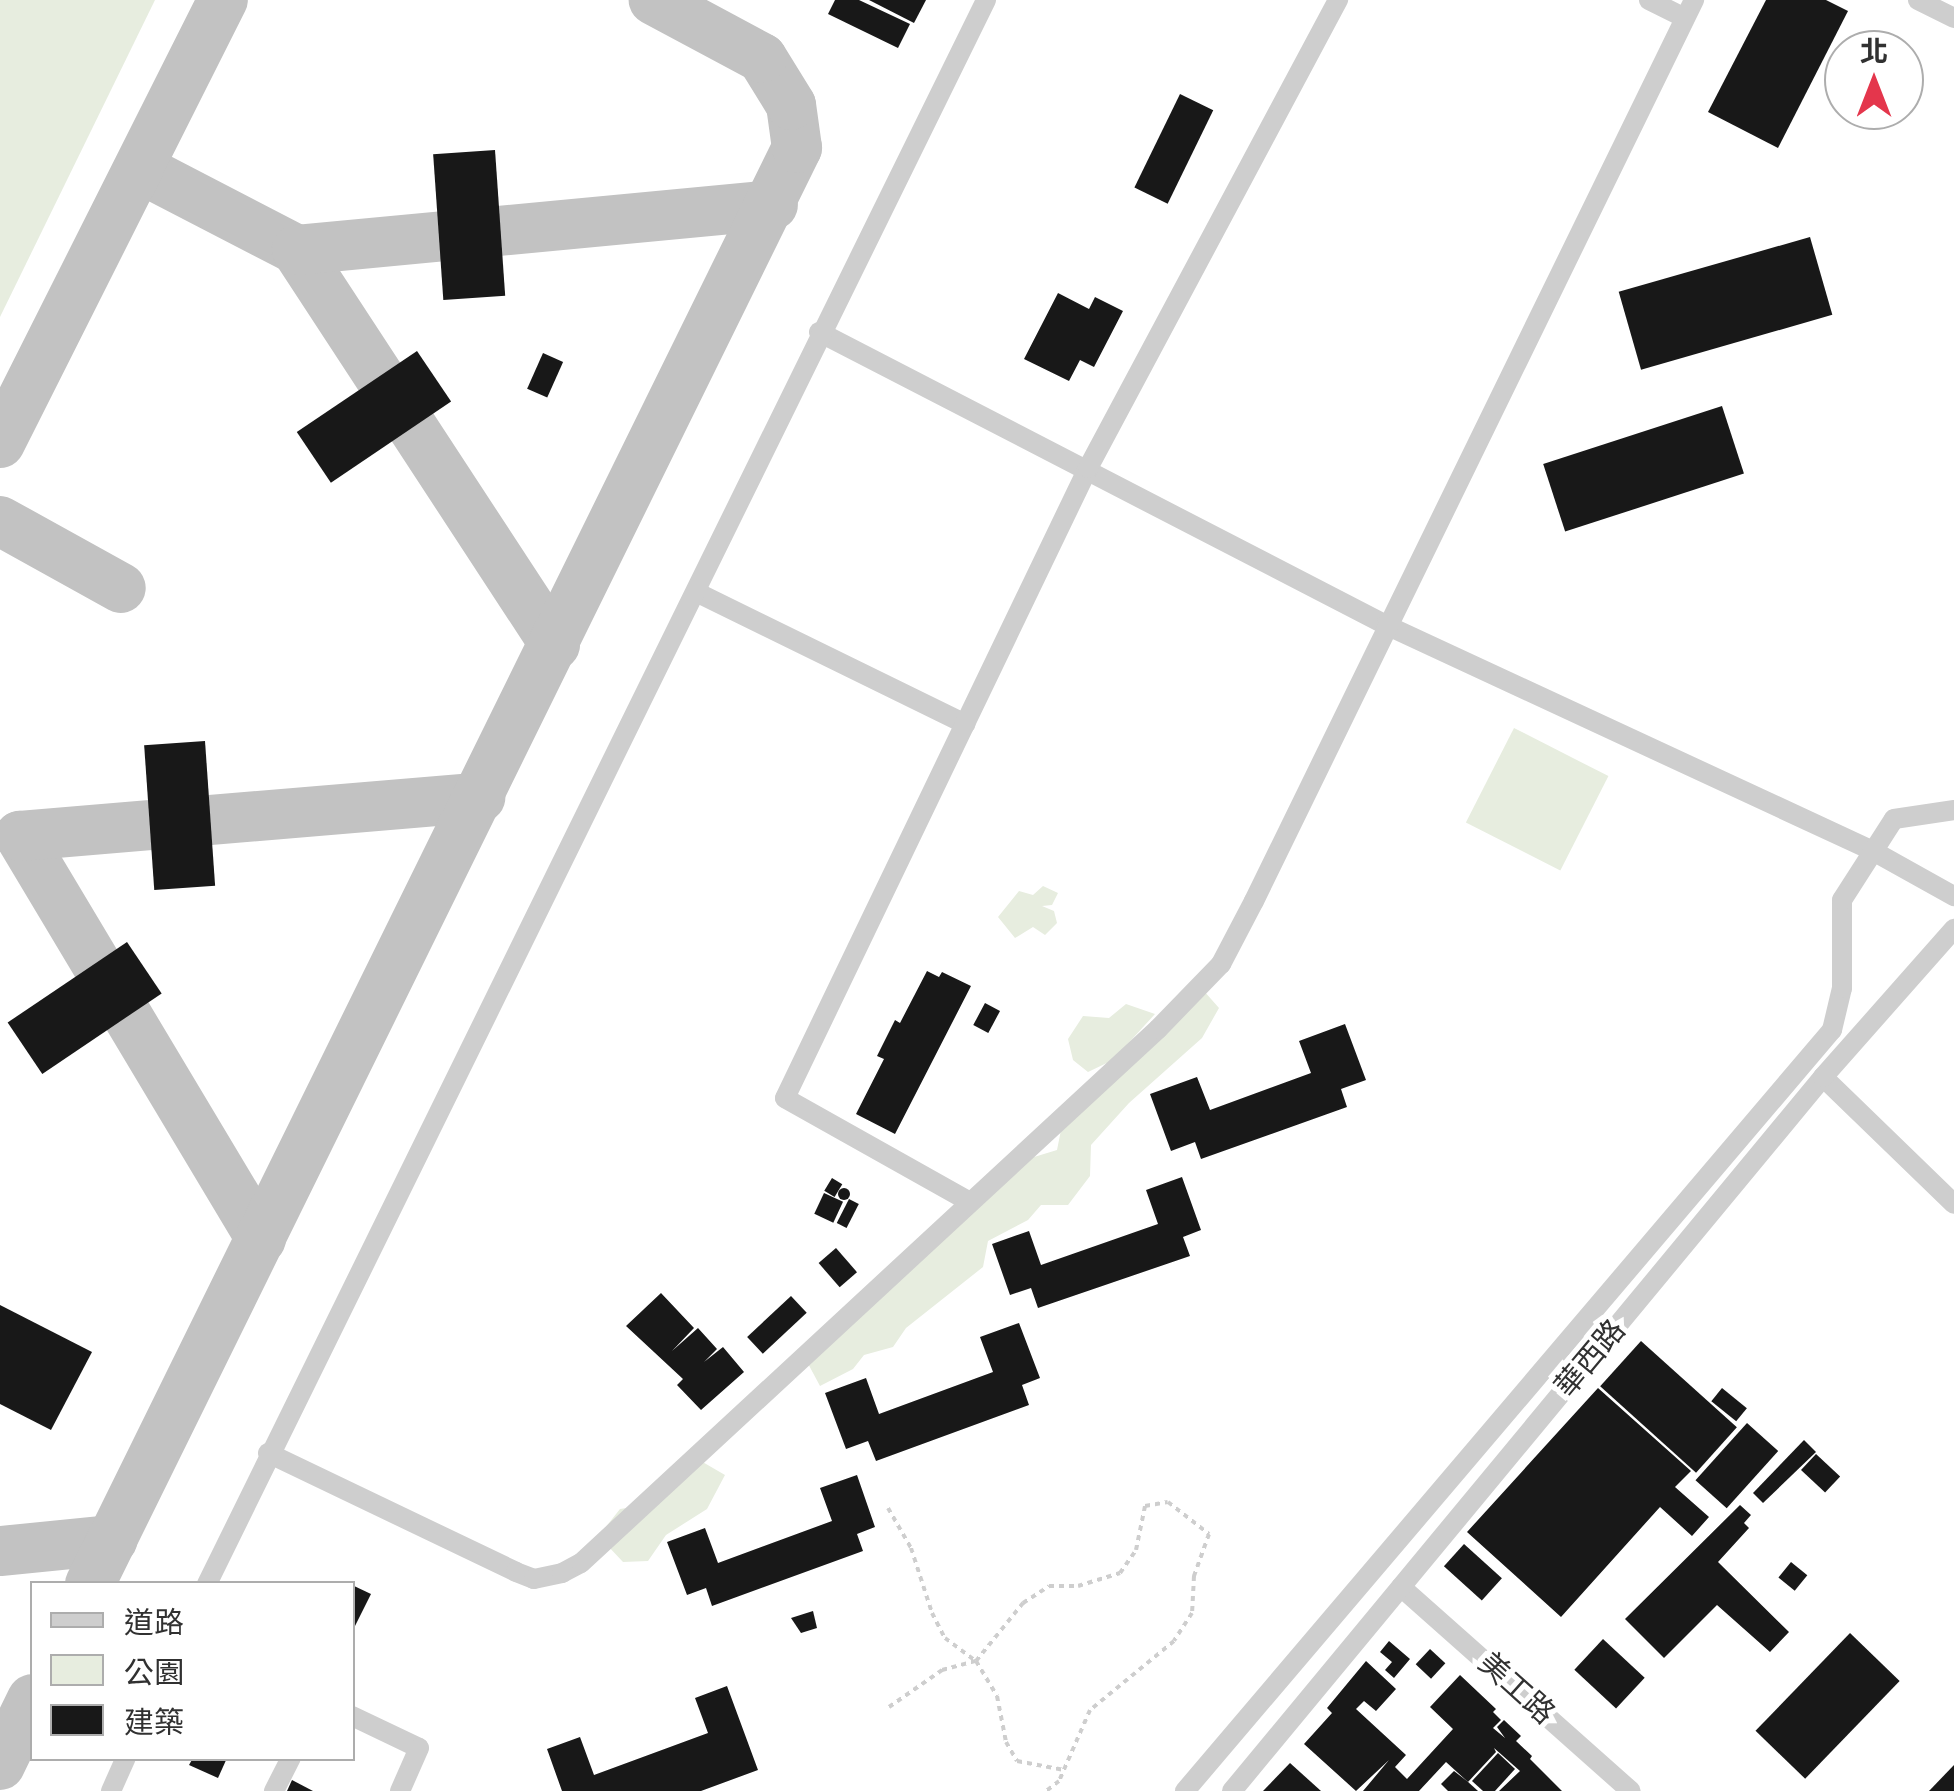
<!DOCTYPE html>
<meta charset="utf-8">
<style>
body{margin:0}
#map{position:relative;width:1954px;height:1791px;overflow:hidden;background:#fff;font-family:Signika,"Noto Sans TC",sans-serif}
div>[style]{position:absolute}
.green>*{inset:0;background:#e7eddf;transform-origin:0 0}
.taxiway>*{height:50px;margin:-25px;padding:0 25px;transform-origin:25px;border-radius:25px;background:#c2c2c2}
.building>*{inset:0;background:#181818;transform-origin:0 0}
.round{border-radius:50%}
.path>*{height:4px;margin-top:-2px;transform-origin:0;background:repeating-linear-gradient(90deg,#cecece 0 5px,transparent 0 10px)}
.minor>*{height:20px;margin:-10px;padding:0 10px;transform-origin:10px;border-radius:10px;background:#cecece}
span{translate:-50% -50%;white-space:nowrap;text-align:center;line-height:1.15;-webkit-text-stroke:10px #fff;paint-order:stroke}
.street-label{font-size:30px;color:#313131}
.legend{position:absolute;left:30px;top:1581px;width:325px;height:180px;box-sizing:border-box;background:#fff;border:2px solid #adadad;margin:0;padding:12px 18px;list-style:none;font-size:30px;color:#313131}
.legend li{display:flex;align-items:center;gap:20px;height:50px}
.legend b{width:50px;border:2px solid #adadad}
.north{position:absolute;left:1824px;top:30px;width:100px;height:100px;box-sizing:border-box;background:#fff;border:2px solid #adadad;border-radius:50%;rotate:0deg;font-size:28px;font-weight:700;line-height:40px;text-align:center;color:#313131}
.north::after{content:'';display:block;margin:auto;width:35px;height:45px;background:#e4364c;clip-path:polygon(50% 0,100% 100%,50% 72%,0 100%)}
</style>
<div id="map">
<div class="green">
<i style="clip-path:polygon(0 0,155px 0,0 317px)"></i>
<i style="left:1514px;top:728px;width:106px;height:106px;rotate:27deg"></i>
<i style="clip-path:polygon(1043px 886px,1058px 893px,1052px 905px,1042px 906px,1054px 911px,1057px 923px,1045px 935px,1033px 927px,1015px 938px,998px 917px,1019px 891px,1033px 895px)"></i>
<i style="clip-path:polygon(1204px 991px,1219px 1008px,1202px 1038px,1129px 1103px,1091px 1145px,1090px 1176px,1068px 1205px,1041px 1205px,1028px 1220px,988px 1241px,983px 1267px,906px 1328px,893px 1347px,864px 1355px,853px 1369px,820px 1386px,805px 1358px,1011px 1164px,1057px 1150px,1063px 1120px)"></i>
<i style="clip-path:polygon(1126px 1004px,1155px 1014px,1113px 1060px,1088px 1072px,1073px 1060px,1068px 1039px,1083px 1016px,1109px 1018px)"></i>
<i style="clip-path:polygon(694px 1457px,725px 1475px,707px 1509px,666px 1535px,648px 1561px,623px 1562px,607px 1545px,605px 1528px,620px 1509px,646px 1505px)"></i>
</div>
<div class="taxiway">
<i style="left:139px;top:168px;width:178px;rotate:27.4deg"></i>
<i style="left:0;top:443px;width:496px;rotate:-63.3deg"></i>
<i style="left:0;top:521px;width:138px;rotate:29deg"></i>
<i style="left:555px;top:645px;width:472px;rotate:-123.2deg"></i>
<i style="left:297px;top:250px;width:478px;rotate:-5.4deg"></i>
<i style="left:261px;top:1239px;width:470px;rotate:-120.9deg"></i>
<i style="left:20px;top:836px;width:462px;rotate:-4.8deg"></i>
<i style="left:0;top:1551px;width:113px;rotate:-5.6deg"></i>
<i style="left:90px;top:1584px;width:1601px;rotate:-63.79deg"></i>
<i style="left:797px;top:148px;width:43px;rotate:-97.9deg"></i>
<i style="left:791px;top:105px;width:55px;rotate:-121.7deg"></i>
<i style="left:762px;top:58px;width:123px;rotate:-151.8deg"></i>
<i style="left:0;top:1765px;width:73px;rotate:-64.1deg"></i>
</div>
<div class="building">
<i style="clip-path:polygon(835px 0,859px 0,910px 24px,898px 48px,828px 14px)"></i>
<i style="clip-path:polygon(869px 0,926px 0,914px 23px)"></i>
<i style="clip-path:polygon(1766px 0,1826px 0,1848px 11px,1778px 148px,1708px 112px)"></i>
<i style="left:1180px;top:94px;width:37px;height:104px;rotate:26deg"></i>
<i style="left:495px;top:150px;width:146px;height:62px;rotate:86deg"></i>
<i style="left:1810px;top:237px;width:81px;height:199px;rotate:74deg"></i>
<i style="clip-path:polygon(1058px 293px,1089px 309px,1095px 297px,1123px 311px,1094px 367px,1080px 360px,1069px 381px,1024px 359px)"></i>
<i style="left:417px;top:351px;width:61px;height:145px;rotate:56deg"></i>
<i style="left:543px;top:353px;width:22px;height:39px;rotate:24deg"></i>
<i style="left:1722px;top:406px;width:71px;height:188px;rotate:72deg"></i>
<i style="left:205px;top:741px;width:145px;height:61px;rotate:86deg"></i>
<i style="left:127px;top:942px;width:62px;height:144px;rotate:56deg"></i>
<i style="clip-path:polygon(927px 971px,939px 977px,942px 972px,971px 986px,895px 1134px,856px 1114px,884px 1059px,877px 1056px,895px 1020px,900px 1023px)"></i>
<i style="left:985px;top:1003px;width:17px;height:25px;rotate:28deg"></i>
<i style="clip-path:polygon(1345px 1024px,1366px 1080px,1341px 1089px,1347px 1107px,1201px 1159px,1195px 1142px,1171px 1151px,1150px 1094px,1197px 1077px,1210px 1110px,1311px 1073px,1299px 1041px)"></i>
<i style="clip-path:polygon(1182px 1177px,1201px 1230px,1183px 1237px,1190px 1256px,1038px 1308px,1031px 1288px,1010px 1295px,992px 1244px,1029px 1231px,1041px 1265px,1158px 1224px,1146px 1190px)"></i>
<i style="left:832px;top:1178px;width:12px;height:15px;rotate:31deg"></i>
<i class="round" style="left:838px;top:1188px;width:12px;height:12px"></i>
<i style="left:824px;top:1193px;width:21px;height:23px;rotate:25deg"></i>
<i style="left:849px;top:1199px;width:11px;height:27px;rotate:27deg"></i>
<i style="left:836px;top:1248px;width:32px;height:23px;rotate:49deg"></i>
<i style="clip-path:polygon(661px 1293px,694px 1328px,672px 1351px,698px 1328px,717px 1349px,704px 1362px,723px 1347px,744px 1372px,701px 1410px,677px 1385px,683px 1379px,626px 1326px)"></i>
<i style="left:791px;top:1296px;width:23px;height:60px;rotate:47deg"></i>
<i style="clip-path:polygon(0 1305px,92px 1352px,51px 1430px,0 1404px)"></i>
<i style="clip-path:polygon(1019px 1323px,1040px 1378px,1022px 1385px,1029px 1405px,876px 1461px,868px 1441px,846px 1449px,825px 1393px,866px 1378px,879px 1414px,993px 1372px,980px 1337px)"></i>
<i style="left:1641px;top:1341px;width:129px;height:61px;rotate:42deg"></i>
<i style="clip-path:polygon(1598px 1388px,1691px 1471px,1675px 1487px,1709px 1517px,1692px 1536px,1660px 1507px,1561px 1617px,1467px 1532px)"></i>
<i style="left:1722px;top:1388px;width:32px;height:17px;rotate:39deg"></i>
<i style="left:1747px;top:1423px;width:42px;height:77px;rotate:42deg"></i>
<i style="clip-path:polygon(1804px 1440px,1816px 1452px,1763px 1503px,1753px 1493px)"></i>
<i style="left:1816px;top:1454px;width:33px;height:22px;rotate:43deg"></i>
<i style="clip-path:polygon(857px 1475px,875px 1527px,857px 1534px,863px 1551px,712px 1606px,706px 1588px,687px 1595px,667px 1542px,705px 1528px,718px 1563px,832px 1521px,820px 1488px)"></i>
<i style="clip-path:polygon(1740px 1505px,1751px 1515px,1744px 1523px,1749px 1528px,1718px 1562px,1789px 1632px,1770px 1652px,1717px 1605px,1664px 1658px,1625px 1619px)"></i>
<i style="left:1464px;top:1544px;width:51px;height:30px;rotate:42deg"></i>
<i style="left:1791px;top:1562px;width:21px;height:20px;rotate:39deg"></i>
<i style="clip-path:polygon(352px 1585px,371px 1594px,352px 1632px)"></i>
<i style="clip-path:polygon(813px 1611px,817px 1628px,801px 1633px,791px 1618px)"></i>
<i style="left:1850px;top:1633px;width:69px;height:136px;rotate:44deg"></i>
<i style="left:1603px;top:1639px;width:57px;height:42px;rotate:43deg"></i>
<i style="clip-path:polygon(1389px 1641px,1410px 1659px,1394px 1678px,1385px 1670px,1392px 1662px,1380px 1652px)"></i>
<i style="left:1430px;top:1649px;width:21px;height:21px;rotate:43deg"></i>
<i style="clip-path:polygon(1366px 1661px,1396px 1689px,1376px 1711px,1364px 1701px,1356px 1709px,1406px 1755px,1395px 1767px,1407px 1779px,1453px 1729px,1430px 1707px,1460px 1675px,1496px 1709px,1493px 1712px,1501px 1720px,1493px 1728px,1505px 1738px,1497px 1727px,1504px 1720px,1521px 1736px,1516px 1741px,1532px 1756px,1530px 1759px,1562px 1791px,1499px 1791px,1520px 1771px,1494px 1748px,1496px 1752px,1468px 1782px,1446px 1762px,1419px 1791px,1363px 1791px,1389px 1760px,1356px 1791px,1304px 1744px,1332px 1713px,1327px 1708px)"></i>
<i style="clip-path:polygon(727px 1686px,758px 1770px,701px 1791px,562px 1791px,547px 1749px,580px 1737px,594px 1775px,708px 1733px,695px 1698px)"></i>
<i style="clip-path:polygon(1498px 1753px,1515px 1769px,1495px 1791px,1483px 1791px,1472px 1781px)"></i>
<i style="clip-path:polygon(193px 1758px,227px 1758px,218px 1778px,189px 1765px)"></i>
<i style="clip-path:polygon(1290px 1763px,1321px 1791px,1263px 1791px)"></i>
<i style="clip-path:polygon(1954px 1765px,1954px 1791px,1929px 1791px)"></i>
<i style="clip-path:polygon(1454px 1771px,1467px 1781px,1478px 1791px,1448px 1791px,1441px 1784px)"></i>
<i style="clip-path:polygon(292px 1780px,313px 1791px,287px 1791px)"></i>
</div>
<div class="path">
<i style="left:888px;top:1508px;width:46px;rotate:60.1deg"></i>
<i style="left:911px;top:1548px;width:68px;rotate:72.1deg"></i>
<i style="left:932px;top:1613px;width:28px;rotate:63deg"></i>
<i style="left:945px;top:1638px;width:39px;rotate:37deg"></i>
<i style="left:976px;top:1661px;width:75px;rotate:-51deg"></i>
<i style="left:1023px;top:1603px;width:31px;rotate:-33deg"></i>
<i style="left:1049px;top:1586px;width:29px"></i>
<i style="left:1078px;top:1586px;width:44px;rotate:-17.2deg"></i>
<i style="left:1120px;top:1573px;width:28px;rotate:-55deg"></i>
<i style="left:1136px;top:1550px;width:45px;rotate:-78.4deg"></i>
<i style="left:1145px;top:1506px;width:23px;rotate:-10deg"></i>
<i style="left:1168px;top:1502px;width:52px;rotate:38deg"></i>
<i style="left:1209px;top:1534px;width:45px;rotate:109.7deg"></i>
<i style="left:1194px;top:1576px;width:37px;rotate:93deg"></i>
<i style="left:1192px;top:1613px;width:33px;rotate:123deg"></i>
<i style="left:1174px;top:1641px;width:109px;rotate:140.6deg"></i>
<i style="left:1090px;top:1710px;width:77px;rotate:113.6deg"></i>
<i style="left:1059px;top:1781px;width:16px;rotate:142deg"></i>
<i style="left:889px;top:1707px;width:65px;rotate:-34.9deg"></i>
<i style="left:942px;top:1670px;width:35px;rotate:-15deg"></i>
<i style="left:976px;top:1661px;width:41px;rotate:59deg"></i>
<i style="left:997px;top:1696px;width:47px;rotate:78.9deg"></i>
<i style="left:1006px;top:1742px;width:22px;rotate:60deg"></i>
<i style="left:1017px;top:1761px;width:48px;rotate:10.8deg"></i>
</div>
<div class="minor">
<i style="left:1649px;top:0;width:40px;rotate:26.6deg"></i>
<i style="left:1918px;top:0;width:40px;rotate:26.6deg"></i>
<i style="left:819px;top:332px;width:638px;rotate:27.33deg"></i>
<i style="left:1386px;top:625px;width:537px;rotate:24.89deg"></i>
<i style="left:1873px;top:851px;width:93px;rotate:29.1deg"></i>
<i style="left:696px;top:592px;width:300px;rotate:26.1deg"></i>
<i style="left:1823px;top:1077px;width:182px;rotate:44.1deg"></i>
<i style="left:970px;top:1202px;width:212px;rotate:-150.7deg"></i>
<i style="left:785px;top:1098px;width:699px;rotate:-64.31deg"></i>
<i style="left:1088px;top:468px;width:531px;rotate:-61.89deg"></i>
<i style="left:268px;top:1453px;width:275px;rotate:25.6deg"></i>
<i style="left:516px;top:1572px;width:19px;rotate:21deg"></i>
<i style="left:534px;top:1579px;width:29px;rotate:-12deg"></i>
<i style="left:562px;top:1573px;width:21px;rotate:-28deg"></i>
<i style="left:581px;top:1563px;width:786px;rotate:-42.78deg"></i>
<i style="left:1158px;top:1029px;width:91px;rotate:-45.9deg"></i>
<i style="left:1221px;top:964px;width:71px;rotate:-62.4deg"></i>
<i style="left:1254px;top:901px;width:1003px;rotate:-63.97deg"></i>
<i style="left:207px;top:1584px;width:1765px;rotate:-63.81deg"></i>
<i style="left:1401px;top:1587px;width:307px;rotate:41.6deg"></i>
<i style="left:352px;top:1716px;width:74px;rotate:25.5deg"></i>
<i style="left:419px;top:1748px;width:47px;rotate:113.8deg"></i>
<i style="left:111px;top:1791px;width:36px;rotate:-66deg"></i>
<i style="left:274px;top:1791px;width:37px;rotate:-63deg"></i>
<i style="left:1185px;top:1791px;width:999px;rotate:-49.63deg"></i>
<i style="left:1832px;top:1030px;width:43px;rotate:-76.6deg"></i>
<i style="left:1842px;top:988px;width:88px;rotate:-90deg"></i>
<i style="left:1842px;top:900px;width:96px;rotate:-57.3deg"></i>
<i style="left:1894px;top:819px;width:61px;rotate:-8.5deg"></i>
<i style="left:1232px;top:1791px;width:927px;rotate:-50.38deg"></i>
<i style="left:1823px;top:1077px;width:198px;rotate:-48.5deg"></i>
</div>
<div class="street-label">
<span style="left:1591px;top:1359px;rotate:-50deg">華西路</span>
<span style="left:1516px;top:1689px;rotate:42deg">美工路</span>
</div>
<ul class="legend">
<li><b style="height:12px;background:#cecece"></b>道路</li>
<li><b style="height:28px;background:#e7eddf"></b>公園</li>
<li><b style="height:28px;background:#181818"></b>建築</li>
</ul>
<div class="north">北</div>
</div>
